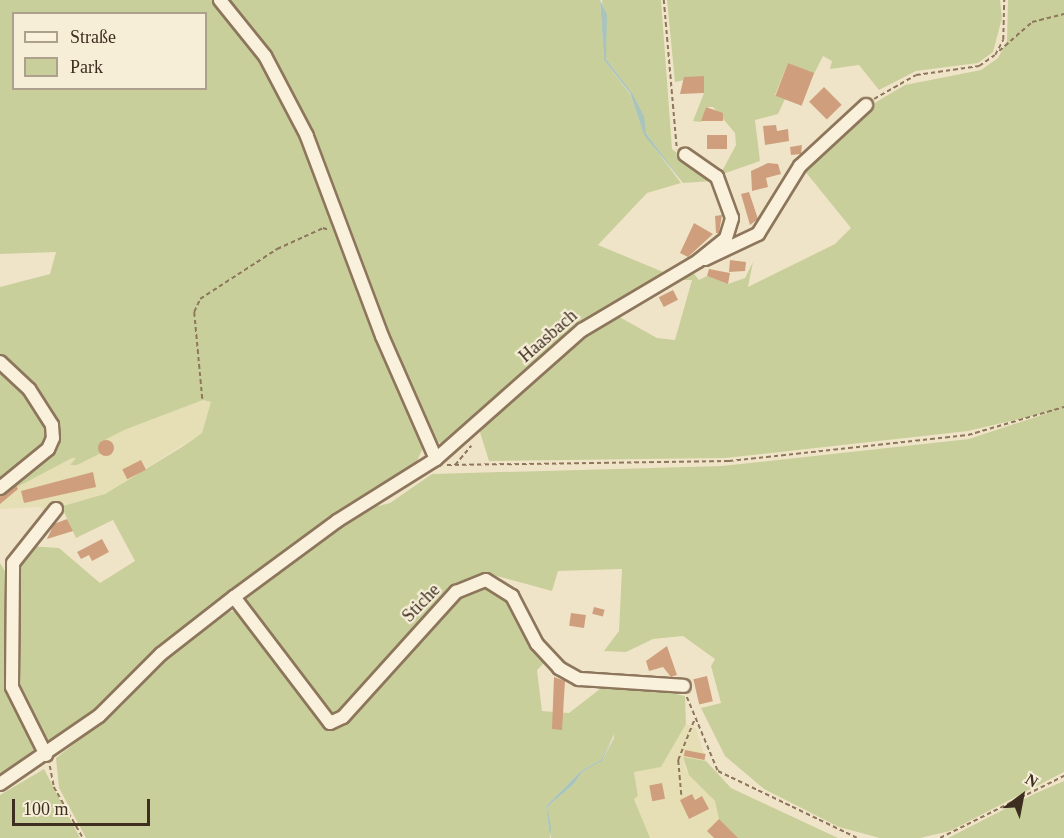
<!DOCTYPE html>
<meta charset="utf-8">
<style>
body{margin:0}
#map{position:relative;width:1064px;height:838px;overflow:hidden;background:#f0e4c8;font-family:"Times New Roman",serif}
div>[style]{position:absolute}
.farmland>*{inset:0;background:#e6deb5}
.green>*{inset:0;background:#c9cf9b}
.water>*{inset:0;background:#a9c4bc}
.building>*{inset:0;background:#cf9f7d;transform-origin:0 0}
.round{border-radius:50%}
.path>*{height:1.5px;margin-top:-0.75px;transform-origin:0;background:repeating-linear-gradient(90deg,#8d765c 0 4.5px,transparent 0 7.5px)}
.roads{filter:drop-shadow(2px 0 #8d765c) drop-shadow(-2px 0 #8d765c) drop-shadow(0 2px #8d765c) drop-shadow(0 -2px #8d765c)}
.minor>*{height:12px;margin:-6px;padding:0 6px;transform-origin:6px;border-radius:6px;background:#faf1dc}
span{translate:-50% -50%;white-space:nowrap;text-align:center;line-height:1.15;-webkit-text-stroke:4.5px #f7eed8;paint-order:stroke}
.street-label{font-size:18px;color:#3d2e20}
.legend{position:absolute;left:12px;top:12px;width:195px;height:78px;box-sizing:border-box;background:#f7eed8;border:2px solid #ada18e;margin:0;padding:8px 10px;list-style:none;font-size:18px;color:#3d2e20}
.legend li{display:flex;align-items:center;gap:12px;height:30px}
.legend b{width:30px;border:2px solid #ada18e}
.north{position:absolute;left:992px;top:766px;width:60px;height:60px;-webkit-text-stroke:4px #f7eed8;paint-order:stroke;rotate:32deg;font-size:16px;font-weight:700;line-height:24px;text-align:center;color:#3d2e20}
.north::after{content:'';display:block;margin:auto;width:21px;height:27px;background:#3d2e20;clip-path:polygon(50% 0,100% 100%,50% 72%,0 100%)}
.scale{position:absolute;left:12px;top:799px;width:138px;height:27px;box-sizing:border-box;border:3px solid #3d2e20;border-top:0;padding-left:8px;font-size:18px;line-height:21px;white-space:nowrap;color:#3d2e20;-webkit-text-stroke:4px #f7eed8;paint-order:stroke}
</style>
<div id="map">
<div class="farmland">
<i style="clip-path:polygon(203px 400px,211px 402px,202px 433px,105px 494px,44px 515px,41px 507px,0 509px,0 492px,13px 481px,17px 486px,72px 458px,77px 458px,70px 465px,100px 453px,101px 442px,124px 430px)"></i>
<i style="clip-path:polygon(686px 724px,696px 728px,706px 761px,683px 757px,686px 770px,715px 801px,737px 838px,650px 838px,634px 798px,638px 796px,634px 771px,661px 767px)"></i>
</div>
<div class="green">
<i style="clip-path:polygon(evenodd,0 0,214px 0,258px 56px,300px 134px,423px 448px,415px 465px,239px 587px,156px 650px,86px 717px,48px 742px,20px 684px,16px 565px,28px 546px,59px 548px,100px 583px,135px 561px,113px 520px,76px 538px,64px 512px,50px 519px,63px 506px,105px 494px,182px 447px,202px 433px,211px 402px,203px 400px,124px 430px,101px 442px,101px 453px,77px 465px,70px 465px,76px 458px,72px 458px,17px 487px,13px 481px,57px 438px,0 358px,0 287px,50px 274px,56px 252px,0 254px,0 0,14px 14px,206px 14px,206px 88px,14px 88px,14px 14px)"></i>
<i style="clip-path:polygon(229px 0,600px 0,604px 60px,630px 94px,644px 134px,681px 183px,647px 193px,598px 245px,668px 274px,579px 325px,446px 444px,436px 442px,385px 332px,319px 148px,261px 39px)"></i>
<i style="clip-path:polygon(602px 0,661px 0,672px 149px,713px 181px,683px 183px,646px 133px,632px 93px,606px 59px)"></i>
<i style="clip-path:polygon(667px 0,1000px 0,1002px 18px,993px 52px,978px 63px,916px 71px,879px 90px,859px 65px,830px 69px,832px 61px,823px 56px,814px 74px,788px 63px,775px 95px,785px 99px,778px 114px,755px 120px,760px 161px,720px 175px,736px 145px,735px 133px,713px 107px,706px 107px,701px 122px,693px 121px,704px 93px,704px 76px,675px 82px)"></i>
<i style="clip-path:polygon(1008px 0,1064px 0,1064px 772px,950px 831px,920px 838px,880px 838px,839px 827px,764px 789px,725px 756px,701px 708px,721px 703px,711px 666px,715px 659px,683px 636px,653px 639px,626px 652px,604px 651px,619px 631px,622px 569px,558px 571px,552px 591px,493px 575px,468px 579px,440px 601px,339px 713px,330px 716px,246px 605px,247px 595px,366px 509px,390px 503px,432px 474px,722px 466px,969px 439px,1054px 411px,968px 431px,725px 458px,489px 461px,479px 429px,614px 314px,657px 338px,675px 340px,692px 280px,675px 280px,691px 270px,699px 280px,707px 276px,728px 284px,745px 278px,753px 262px,748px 287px,835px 244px,851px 228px,804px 170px,866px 108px,905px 85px,981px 70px,998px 58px,1007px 41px)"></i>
<i style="clip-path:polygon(0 365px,43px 416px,50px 437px,0 485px)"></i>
<i style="clip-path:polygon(0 563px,8px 576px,6px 669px,36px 748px,0 776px)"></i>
<i style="clip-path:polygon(485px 585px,508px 598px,546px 661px,537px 670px,542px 711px,569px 713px,600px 689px,648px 688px,685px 696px,686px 724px,661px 767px,634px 772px,638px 796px,634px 799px,650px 838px,551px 838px,547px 807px,574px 784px,582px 772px,602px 761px,614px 738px,614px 734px,601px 760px,581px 771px,546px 806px,550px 838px,86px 838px,59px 788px,56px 758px,122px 706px,146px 678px,223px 612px,238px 611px,316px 718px,329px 727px,460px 596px)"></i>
<i style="clip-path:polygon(683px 757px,706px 761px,731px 788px,838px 838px,737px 838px,719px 819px,715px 801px,689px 775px)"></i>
<i style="clip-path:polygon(44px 769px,80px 838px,0 838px,0 795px)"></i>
<i style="clip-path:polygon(1064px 781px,1064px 838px,948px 838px,1034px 794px)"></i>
</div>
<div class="water">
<i style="clip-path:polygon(600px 0,607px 15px,606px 59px,632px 93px,644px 116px,646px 133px,683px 183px,644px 135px,630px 93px,604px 60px)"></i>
<i style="clip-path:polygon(615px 733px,602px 761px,582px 772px,574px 784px,547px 807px,551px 827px,550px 838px,546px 806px,581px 771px,601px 760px)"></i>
</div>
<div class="building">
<i style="left:788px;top:63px;width:28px;height:35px;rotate:21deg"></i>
<i style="clip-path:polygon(704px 76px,704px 93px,680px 94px,684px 77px)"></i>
<i style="left:824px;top:87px;width:25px;height:21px;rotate:45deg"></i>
<i style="clip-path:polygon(706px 107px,723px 113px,723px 121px,701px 121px)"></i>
<i style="clip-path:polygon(776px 125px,777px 131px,788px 129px,789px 141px,765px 145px,763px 126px)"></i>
<i style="left:707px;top:135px;width:20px;height:14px"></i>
<i style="clip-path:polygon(802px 145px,801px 154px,791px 155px,790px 147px)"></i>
<i style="clip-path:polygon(768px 163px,778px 164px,781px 174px,766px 178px,768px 187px,752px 191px,751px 171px)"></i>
<i style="clip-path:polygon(749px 192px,758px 219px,750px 225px,741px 194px)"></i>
<i style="clip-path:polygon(722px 215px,719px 233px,716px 233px,715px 216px)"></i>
<i style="clip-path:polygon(694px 223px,713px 234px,688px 257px,680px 253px)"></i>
<i style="clip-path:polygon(730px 260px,746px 262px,745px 271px,729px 272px)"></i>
<i style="clip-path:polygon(709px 269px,730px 273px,728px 284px,707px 276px)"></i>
<i style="left:673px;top:290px;width:11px;height:16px;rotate:63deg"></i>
<i class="round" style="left:98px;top:440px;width:16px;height:16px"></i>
<i style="left:141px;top:460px;width:11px;height:21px;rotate:63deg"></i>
<i style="clip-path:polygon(93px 472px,96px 487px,24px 503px,21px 491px)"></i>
<i style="clip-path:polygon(16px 485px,18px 489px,0 504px,0 496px)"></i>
<i style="clip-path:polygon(67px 519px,73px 531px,47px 539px,54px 524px)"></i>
<i style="clip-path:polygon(102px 539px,109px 552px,92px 561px,89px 555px,81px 559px,77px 552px)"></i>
<i style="left:594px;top:607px;width:11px;height:7px;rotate:15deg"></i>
<i style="left:571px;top:613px;width:15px;height:13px;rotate:8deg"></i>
<i style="clip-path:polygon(667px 646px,677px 675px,671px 677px,663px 667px,649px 671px,646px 661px)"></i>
<i style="left:707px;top:676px;width:26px;height:14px;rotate:77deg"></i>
<i style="clip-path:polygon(554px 677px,565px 681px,562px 730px,552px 729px)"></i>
<i style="left:685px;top:750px;width:21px;height:6px;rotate:11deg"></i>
<i style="left:662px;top:783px;width:16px;height:13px;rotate:79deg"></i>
<i style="clip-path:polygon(692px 794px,695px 800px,702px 796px,709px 809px,689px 819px,680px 800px)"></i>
<i style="clip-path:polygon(719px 819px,738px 838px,714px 838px,707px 831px)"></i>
</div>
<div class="path">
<i style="left:664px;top:0;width:150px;rotate:85deg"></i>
<i style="left:999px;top:51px;width:44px;rotate:-41.3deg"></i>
<i style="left:1032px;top:22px;width:33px;rotate:-14deg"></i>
<i style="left:874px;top:99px;width:48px;rotate:-29.7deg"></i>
<i style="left:916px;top:75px;width:64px;rotate:-8.1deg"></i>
<i style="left:979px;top:66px;width:19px;rotate:-35deg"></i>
<i style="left:995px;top:55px;width:17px;rotate:-62deg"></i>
<i style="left:1003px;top:40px;width:40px;rotate:-88.6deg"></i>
<i style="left:202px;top:399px;width:87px;rotate:-95.3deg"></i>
<i style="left:194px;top:312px;width:14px;rotate:-65deg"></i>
<i style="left:200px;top:299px;width:92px;rotate:-33deg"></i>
<i style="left:277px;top:249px;width:51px;rotate:-24.5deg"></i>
<i style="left:323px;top:228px;width:7px;rotate:16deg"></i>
<i style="left:447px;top:465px;width:282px;rotate:-0.8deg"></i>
<i style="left:729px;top:461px;width:240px;rotate:-6.2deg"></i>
<i style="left:968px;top:435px;width:100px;rotate:-16.3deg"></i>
<i style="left:455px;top:465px;width:25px;rotate:-50deg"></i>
<i style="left:687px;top:697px;width:80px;rotate:67.3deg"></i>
<i style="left:718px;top:771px;width:154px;rotate:25.7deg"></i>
<i style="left:50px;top:766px;width:21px;rotate:79deg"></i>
<i style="left:54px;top:787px;width:59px;rotate:60.4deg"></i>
<i style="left:681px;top:795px;width:35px;rotate:-95deg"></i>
<i style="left:678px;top:760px;width:45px;rotate:-68deg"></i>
<i style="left:940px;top:838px;width:139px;rotate:-26.6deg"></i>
</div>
<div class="roads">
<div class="minor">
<i style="left:705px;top:259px;width:59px;rotate:-25.3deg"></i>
<i style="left:758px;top:234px;width:80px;rotate:-58.3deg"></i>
<i style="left:800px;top:166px;width:90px;rotate:-42.7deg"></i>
<i style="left:0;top:362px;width:40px;rotate:43deg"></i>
<i style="left:29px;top:389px;width:43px;rotate:57.4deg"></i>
<i style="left:52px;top:425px;width:13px;rotate:86deg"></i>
<i style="left:53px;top:438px;width:12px;rotate:114deg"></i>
<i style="left:48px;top:449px;width:62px;rotate:140.9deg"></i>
<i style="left:436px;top:459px;width:195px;rotate:-41.5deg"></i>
<i style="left:582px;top:330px;width:135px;rotate:-30.7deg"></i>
<i style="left:698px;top:261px;width:36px;rotate:-39deg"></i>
<i style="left:726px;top:238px;width:21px;rotate:-73deg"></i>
<i style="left:732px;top:218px;width:44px;rotate:-110.1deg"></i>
<i style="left:717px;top:177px;width:39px;rotate:-145deg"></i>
<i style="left:234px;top:597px;width:158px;rotate:52.7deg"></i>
<i style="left:330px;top:723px;width:14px;rotate:-25deg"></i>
<i style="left:343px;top:717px;width:169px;rotate:-47.9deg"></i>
<i style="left:456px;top:592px;width:32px;rotate:-22deg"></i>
<i style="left:486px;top:580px;width:31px;rotate:32deg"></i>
<i style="left:512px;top:596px;width:54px;rotate:62.5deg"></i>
<i style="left:537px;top:644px;width:33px;rotate:47deg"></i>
<i style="left:559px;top:668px;width:23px;rotate:29deg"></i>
<i style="left:579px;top:679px;width:105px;rotate:3.8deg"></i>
<i style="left:46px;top:755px;width:76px;rotate:-116.6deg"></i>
<i style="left:12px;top:687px;width:124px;rotate:-89.5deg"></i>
<i style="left:13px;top:563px;width:69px;rotate:-51.5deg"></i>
<i style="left:0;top:784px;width:120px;rotate:-34.5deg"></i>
<i style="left:99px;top:716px;width:88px;rotate:-45deg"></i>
<i style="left:161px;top:654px;width:93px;rotate:-38deg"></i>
<i style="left:234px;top:597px;width:128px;rotate:-36.4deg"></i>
<i style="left:337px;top:521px;width:117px;rotate:-32.1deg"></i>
<i style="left:436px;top:459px;width:134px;rotate:-113.7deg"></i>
<i style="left:382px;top:336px;width:214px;rotate:-110.6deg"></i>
<i style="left:307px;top:136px;width:90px;rotate:-117.7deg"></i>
<i style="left:265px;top:56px;width:72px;rotate:-128.8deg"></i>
</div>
</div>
<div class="street-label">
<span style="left:548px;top:336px;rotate:-41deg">Haasbach</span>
<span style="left:421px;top:603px;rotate:-46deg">Stiche</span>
</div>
<ul class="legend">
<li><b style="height:8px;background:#faf1dc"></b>Straße</li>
<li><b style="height:16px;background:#c9cf9b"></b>Park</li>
</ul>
<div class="north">N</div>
<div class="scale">100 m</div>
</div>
